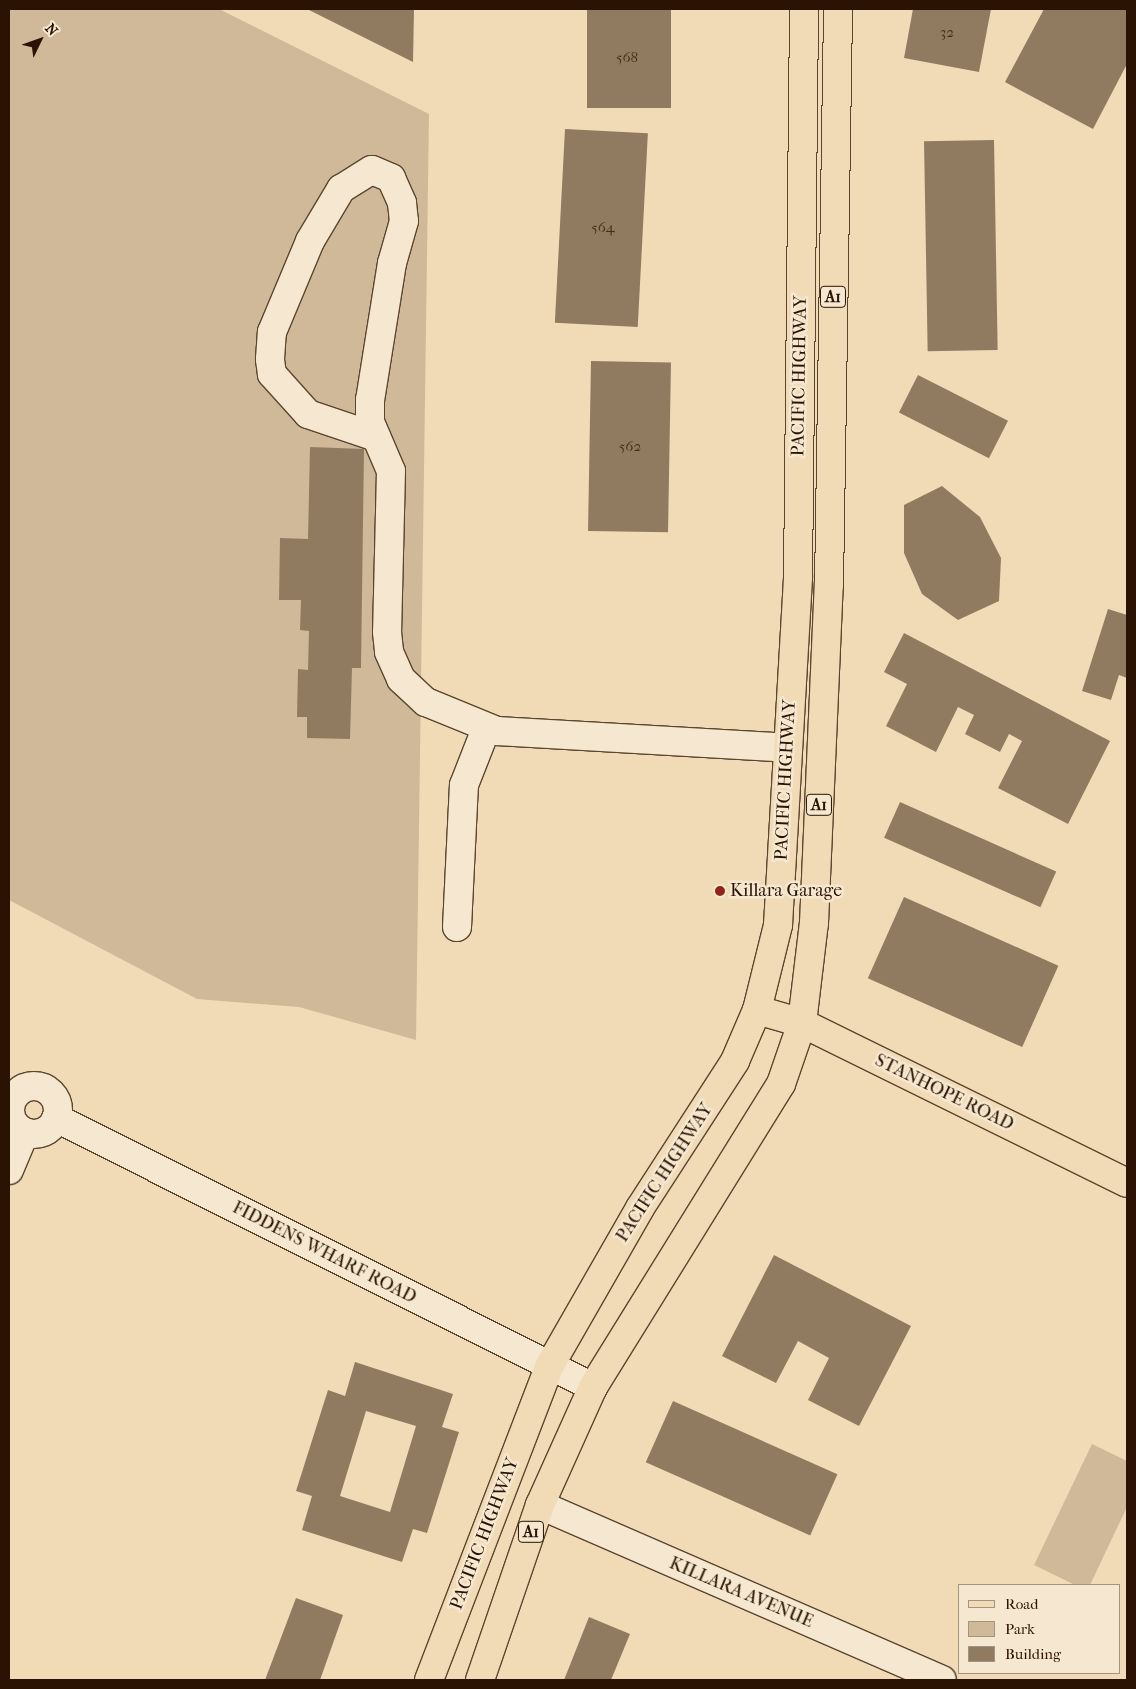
<!DOCTYPE html>
<style>
body{margin:0}
#map{position:relative;width:1136px;height:1689px;overflow:hidden;background:#f1dbb7;font-family:"IM FELL French Canon",serif}
div>[style]{position:absolute}
.green>*{inset:0;background:#cfb998}
.building>*{inset:0;background:#917b60;transform-origin:0 0}
.roads{filter:drop-shadow(1px 0 #5c452f) drop-shadow(-1px 0 #5c452f) drop-shadow(0 1px #5c452f) drop-shadow(0 -1px #5c452f)}
.minor>*{height:28px;margin:-14px;padding:0 14px;transform-origin:14px;border-radius:14px;background:#f6e8d0}
.minor>.ring{margin:-14px;padding:0;box-sizing:content-box;background:none;border:28px solid #f6e8d0;border-radius:50%}
.major>*{height:28px;margin:-14px;padding:0 14px;transform-origin:14px;border-radius:14px;background:#f1dbb7}
.highway>*{height:28px;margin:-14px;padding:0 14px;transform-origin:14px;border-radius:14px;background:#f1dbb7}
.dots>*{width:14px;height:14px;translate:-50% -50%;box-sizing:border-box;border:2px solid #f6e8d0;border-radius:50%}
span{translate:-50% -50%;white-space:nowrap;text-align:center;line-height:1.15;-webkit-text-stroke:5px #f6e8d0;paint-order:stroke}
.number-label{font-size:15px;color:#442d1a}
.number-label span{-webkit-text-stroke-width:0}
.shield-label span{padding:1px 4px;background:#f6e8d0;border:1px solid;border-radius:4px;-webkit-text-stroke-width:0}
.shield-label{font-size:16px;color:#2a1302;font-weight:700}
.street-label{font-size:18px;color:#2a1302}
.poi-label{font-size:18px;color:#2a1302}
.left{translate:0 -50%;text-align:left}
.frame{position:absolute;inset:0;border:10px solid #2a1302;pointer-events:none}
.legend{position:absolute;left:958px;top:1584px;width:162px;height:90px;box-sizing:border-box;background:#f6e8d0;border:1px solid #a4937e;margin:0;padding:6px 9px;list-style:none;font-size:15px;color:#2a1302}
.legend li{display:flex;align-items:center;gap:10px;height:25px}
.legend b{width:25px;border:1px solid #a4937e}
.north{position:absolute;left:15px;top:15px;width:50px;height:50px;-webkit-text-stroke:4px #f6e8d0;paint-order:stroke;rotate:48deg;font-size:14px;font-weight:700;line-height:20px;text-align:center;color:#2a1302}
.north::after{content:'';display:block;margin:auto;width:18px;height:22px;background:#2a1302;clip-path:polygon(50% 0,100% 100%,50% 72%,0 100%)}
</style>
<div id="map">
<div class="green">
<i style="clip-path:polygon(9px 9px,219px 9px,429px 114px,416px 1040px,299px 1007px,197px 999px,9px 900px)"></i>
<i style="clip-path:polygon(1092px 1444px,1127px 1461px,1127px 1507px,1090px 1585px,1075px 1585px,1034px 1565px)"></i>
</div>
<div class="building">
<i style="clip-path:polygon(307px 9px,414px 9px,413px 62px)"></i>
<i style="left:587px;top:9px;width:84px;height:99px"></i>
<i style="clip-path:polygon(913px 9px,991px 9px,979px 72px,904px 58px)"></i>
<i style="clip-path:polygon(1044px 9px,1127px 9px,1127px 64px,1093px 129px,1005px 82px)"></i>
<i style="left:565px;top:129px;width:83px;height:194px;rotate:3deg"></i>
<i style="left:994px;top:140px;width:210px;height:70px;rotate:89deg"></i>
<i style="left:591px;top:361px;width:80px;height:170px;rotate:1deg"></i>
<i style="left:918px;top:375px;width:101px;height:42px;rotate:27deg"></i>
<i style="clip-path:polygon(310px 447px,364px 449px,361px 668px,352px 668px,350px 739px,307px 738px,307px 717px,297px 717px,298px 669px,308px 670px,309px 631px,300px 630px,301px 600px,279px 600px,280px 538px,308px 539px)"></i>
<i style="clip-path:polygon(942px 486px,980px 517px,1001px 558px,999px 601px,958px 620px,922px 594px,904px 553px,904px 505px)"></i>
<i style="clip-path:polygon(1108px 609px,1127px 615px,1127px 678px,1119px 675px,1111px 700px,1082px 691px)"></i>
<i style="clip-path:polygon(904px 633px,1110px 741px,1068px 824px,998px 788px,1022px 741px,1009px 734px,1000px 752px,965px 734px,974px 715px,958px 707px,936px 752px,886px 726px,907px 684px,884px 672px)"></i>
<i style="left:900px;top:802px;width:171px;height:39px;rotate:24deg"></i>
<i style="left:904px;top:897px;width:169px;height:89px;rotate:24deg"></i>
<i style="clip-path:polygon(774px 1255px,911px 1326px,859px 1426px,808px 1400px,829px 1358px,798px 1341px,776px 1383px,722px 1356px)"></i>
<i style="clip-path:polygon(evenodd,355px 1362px,453px 1394px,442px 1427px,459px 1432px,427px 1533px,413px 1529px,402px 1562px,302px 1530px,312px 1496px,296px 1491px,328px 1390px,345px 1396px,355px 1362px,366px 1411px,416px 1426px,390px 1512px,340px 1496px,366px 1411px)"></i>
<i style="left:673px;top:1401px;width:180px;height:67px;rotate:24deg"></i>
<i style="clip-path:polygon(296px 1598px,343px 1615px,320px 1680px,265px 1680px)"></i>
<i style="clip-path:polygon(589px 1617px,630px 1634px,611px 1680px,564px 1680px)"></i>
</div>
<div class="roads">
<div class="minor">
<i style="left:376px;top:437px;width:72px;rotate:-161.3deg"></i>
<i style="left:308px;top:414px;width:54px;rotate:-132deg"></i>
<i style="left:272px;top:374px;width:15px;rotate:-98deg"></i>
<i style="left:270px;top:359px;width:27px;rotate:-86deg"></i>
<i style="left:272px;top:332px;width:99px;rotate:-67.3deg"></i>
<i style="left:310px;top:241px;width:61px;rotate:-59.2deg"></i>
<i style="left:341px;top:189px;width:36px;rotate:-32deg"></i>
<i style="left:372px;top:170px;width:21px;rotate:23deg"></i>
<i style="left:391px;top:178px;width:27px;rotate:66deg"></i>
<i style="left:402px;top:203px;width:18px;rotate:84deg"></i>
<i style="left:404px;top:221px;width:44px;rotate:105.9deg"></i>
<i style="left:392px;top:263px;width:139px;rotate:99.1deg"></i>
<i style="left:370px;top:400px;width:22px;rotate:90deg"></i>
<i style="left:370px;top:422px;width:53px;rotate:66.8deg"></i>
<i style="left:391px;top:471px;width:161px;rotate:91.4deg"></i>
<i style="left:387px;top:632px;width:20px;rotate:84deg"></i>
<i style="left:389px;top:652px;width:30px;rotate:66deg"></i>
<i style="left:401px;top:679px;width:34px;rotate:43deg"></i>
<i style="left:426px;top:702px;width:77px;rotate:22.2deg"></i>
<i style="left:497px;top:731px;width:291px;rotate:3.3deg"></i>
<i style="left:457px;top:927px;width:142px;rotate:-87.2deg"></i>
<i style="left:464px;top:785px;width:60px;rotate:-68.6deg"></i>
<i class="ring" style="left:10px;top:1086px;width:20px;height:20px"></i>
<i style="left:56px;top:1118px;width:601px;rotate:26.61deg"></i>
<i style="left:9px;top:1170px;width:41px;rotate:-67.2deg"></i>
<i style="left:540px;top:1505px;width:438px;rotate:23.5deg"></i>
</div>
<div class="major">
<i style="left:757px;top:1010px;width:47px;rotate:16.1deg"></i>
<i style="left:802px;top:1023px;width:362px;rotate:26.2deg"></i>
</div>
<div class="highway">
<i style="left:429px;top:1680px;width:335px;rotate:-69deg"></i>
<i style="left:549px;top:1367px;width:183px;rotate:-60.2deg"></i>
<i style="left:640px;top:1208px;width:175px;rotate:-57.1deg"></i>
<i style="left:735px;top:1061px;width:56px;rotate:-66.7deg"></i>
<i style="left:757px;top:1010px;width:88px;rotate:-76.1deg"></i>
<i style="left:778px;top:925px;width:349px;rotate:-86.7deg"></i>
<i style="left:798px;top:577px;width:568px;rotate:-89.39deg"></i>
<i style="left:480px;top:1680px;width:185px;rotate:-71.1deg"></i>
<i style="left:540px;top:1505px;width:129px;rotate:-65.8deg"></i>
<i style="left:593px;top:1387px;width:357px;rotate:-58.2deg"></i>
<i style="left:781px;top:1084px;width:65px;rotate:-71deg"></i>
<i style="left:802px;top:1023px;width:101px;rotate:-83.2deg"></i>
<i style="left:814px;top:923px;width:338px;rotate:-87.5deg"></i>
<i style="left:829px;top:585px;width:576px;rotate:-89.1deg"></i>
</div>
</div>
<div class="dots">
<i style="left:720px;top:891px;background:#8f2418"></i>
</div>
<div class="number-label">
<span style="left:947px;top:33px">32</span>
<span style="left:627px;top:58px">568</span>
<span style="left:603px;top:228px">564</span>
<span style="left:630px;top:447px">562</span>
</div>
<div class="shield-label">
<span style="left:833px;top:297px">A1</span>
<span style="left:819px;top:805px">A1</span>
<span style="left:531px;top:1532px">A1</span>
</div>
<div class="street-label">
<span style="left:800px;top:376px;rotate:-89deg">PACIFIC HIGHWAY</span>
<span style="left:786px;top:780px;rotate:-87deg">PACIFIC HIGHWAY</span>
<span style="left:944px;top:1093px;rotate:26deg">STANHOPE ROAD</span>
<span style="left:665px;top:1173px;rotate:-57deg">PACIFIC HIGHWAY</span>
<span style="left:324px;top:1253px;rotate:27deg">FIDDENS WHARF ROAD</span>
<span style="left:485px;top:1534px;rotate:-69deg">PACIFIC HIGHWAY</span>
<span style="left:741px;top:1593px;rotate:23deg">KILLARA AVENUE</span>
</div>
<div class="poi-label">
<span class="left" style="left:730px;top:891px">Killara Garage</span>
</div>
<div class="frame"></div>
<ul class="legend">
<li><b style="height:6px;background:#f1dbb7"></b>Road</li>
<li><b style="height:14px;background:#cfb998"></b>Park</li>
<li><b style="height:14px;background:#917b60"></b>Building</li>
</ul>
<div class="north">N</div>
</div>
